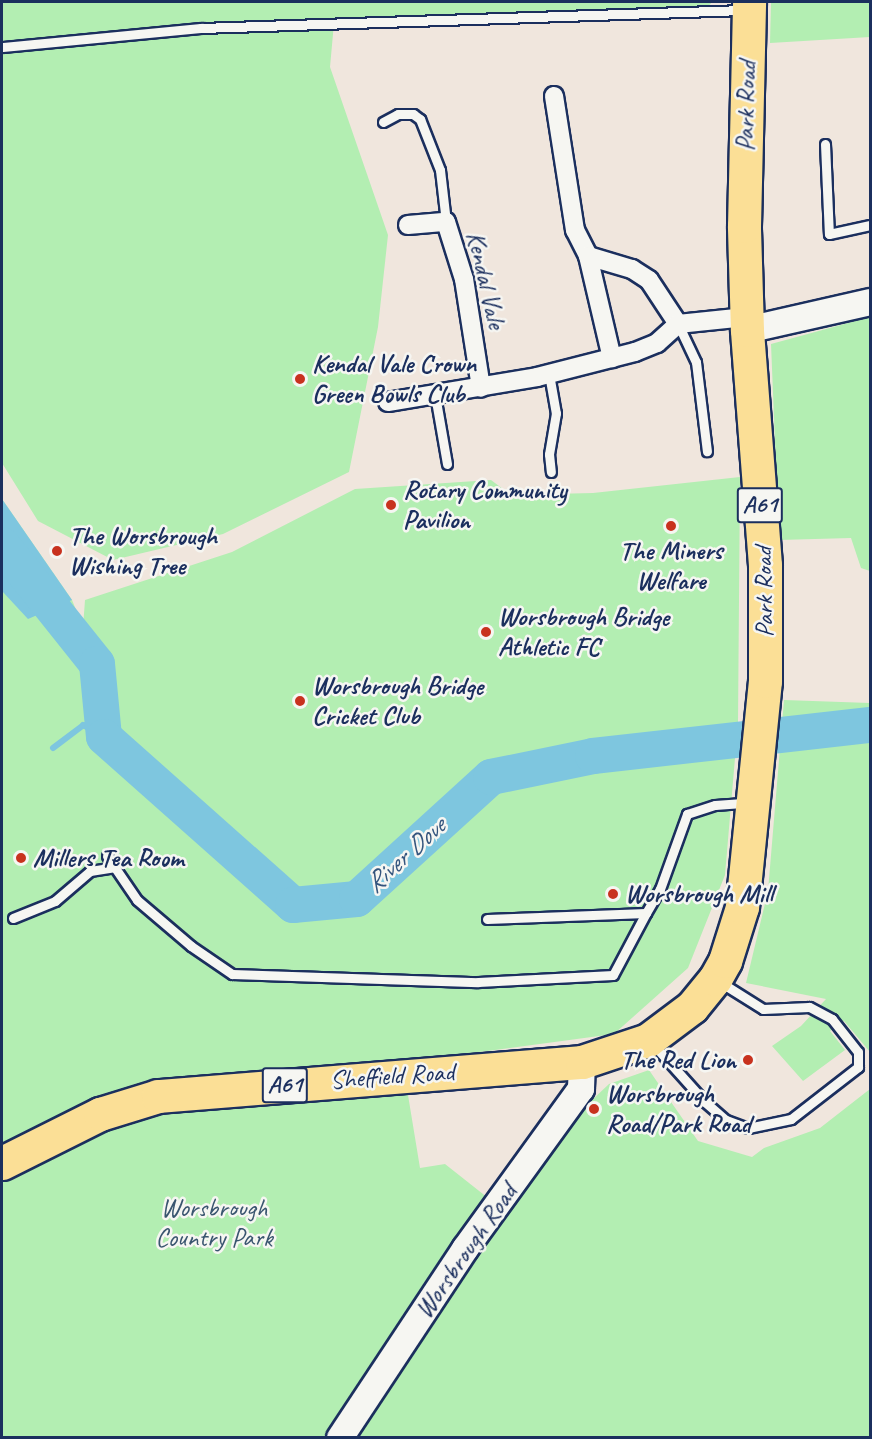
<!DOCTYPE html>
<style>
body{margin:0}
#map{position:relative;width:872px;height:1439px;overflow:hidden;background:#f0e6dd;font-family:Caveat,sans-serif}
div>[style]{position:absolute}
.green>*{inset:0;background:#b3eeb2}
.water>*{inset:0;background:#7ec6df}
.stream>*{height:6px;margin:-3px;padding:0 3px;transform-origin:3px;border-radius:3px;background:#7ec6df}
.river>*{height:36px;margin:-18px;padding:0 18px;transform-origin:18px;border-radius:18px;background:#7ec6df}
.roads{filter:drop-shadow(2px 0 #1b2f5e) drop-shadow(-2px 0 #1b2f5e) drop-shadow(0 2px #1b2f5e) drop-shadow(0 -2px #1b2f5e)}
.lane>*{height:9px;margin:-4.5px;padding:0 4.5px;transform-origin:4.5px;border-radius:4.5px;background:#f6f6f2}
.street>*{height:18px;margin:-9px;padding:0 9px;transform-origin:9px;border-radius:9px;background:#f6f6f2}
.secondary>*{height:26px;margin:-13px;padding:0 13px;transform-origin:13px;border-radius:13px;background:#f6f6f2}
.highway>*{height:33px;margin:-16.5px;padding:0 16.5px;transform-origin:16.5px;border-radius:16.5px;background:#fbdf96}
.dots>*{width:16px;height:16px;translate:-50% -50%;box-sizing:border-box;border:3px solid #f6f6f2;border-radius:50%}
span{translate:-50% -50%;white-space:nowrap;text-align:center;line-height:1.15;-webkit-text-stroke:5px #f6f6f2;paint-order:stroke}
.shield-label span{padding:2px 4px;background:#f6f6f2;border:2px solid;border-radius:4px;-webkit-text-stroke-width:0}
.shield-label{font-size:24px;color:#1b2f5e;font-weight:700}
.street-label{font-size:26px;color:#1b2f5e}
.poi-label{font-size:26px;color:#1b2f5e;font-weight:700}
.left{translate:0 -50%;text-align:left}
.right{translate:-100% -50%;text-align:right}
.park-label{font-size:26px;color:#39556f}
.water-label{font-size:27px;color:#34557e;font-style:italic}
.frame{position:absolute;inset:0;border:3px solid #1b2f5e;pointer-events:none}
</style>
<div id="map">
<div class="green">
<i style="clip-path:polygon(2px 2px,712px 2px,706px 9px,334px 23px,330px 67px,388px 235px,378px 327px,349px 472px,223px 534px,113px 560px,38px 521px,2px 463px)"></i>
<i style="clip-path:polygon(771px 2px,870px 2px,870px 37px,770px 43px)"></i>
<i style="clip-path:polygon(870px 317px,870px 571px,861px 568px,851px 538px,779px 540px,771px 344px)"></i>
<i style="clip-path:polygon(740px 477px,738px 723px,725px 875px,688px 968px,614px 1034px,427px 1059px,408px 1095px,420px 1168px,445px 1164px,488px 1198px,609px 1084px,649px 1070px,698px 1141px,752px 1157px,764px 1148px,820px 1128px,870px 1089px,870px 1437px,2px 1437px,2px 499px,72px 600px,83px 627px,85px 600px,232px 552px,355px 489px,491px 480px,511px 495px,593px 493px)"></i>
<i style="clip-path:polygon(784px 700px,870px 703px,870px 1052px,844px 1021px,830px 1031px,845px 1050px,803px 1081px,772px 1046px,801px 1026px,826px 999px,746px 983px,768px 891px)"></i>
</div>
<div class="water">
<i style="clip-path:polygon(2px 499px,72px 600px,28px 619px,2px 591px)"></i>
</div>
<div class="stream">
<i style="left:53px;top:748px;width:38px;rotate:-37deg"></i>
<i style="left:83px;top:725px;width:24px;rotate:30deg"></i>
</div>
<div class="river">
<i style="left:2px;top:545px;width:152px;rotate:51.4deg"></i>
<i style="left:97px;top:664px;width:73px;rotate:84.5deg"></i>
<i style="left:104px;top:737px;width:253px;rotate:41.6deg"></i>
<i style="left:293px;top:905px;width:64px;rotate:-5.4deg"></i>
<i style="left:357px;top:899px;width:181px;rotate:-42.3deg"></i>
<i style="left:491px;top:777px;width:104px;rotate:-11.6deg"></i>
<i style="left:593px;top:756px;width:279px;rotate:-6.4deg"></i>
</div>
<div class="roads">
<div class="lane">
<i style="left:2px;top:47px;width:200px;rotate:-5.5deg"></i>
<i style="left:201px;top:28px;width:544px;rotate:-1.9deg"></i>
<i style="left:383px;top:122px;width:17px;rotate:-28deg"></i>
<i style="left:398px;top:114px;width:15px"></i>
<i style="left:413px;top:114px;width:9px;rotate:36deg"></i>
<i style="left:420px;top:119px;width:55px;rotate:68.6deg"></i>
<i style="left:440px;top:170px;width:52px;rotate:83.4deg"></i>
<i style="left:825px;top:144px;width:90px;rotate:87.5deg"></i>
<i style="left:829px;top:234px;width:42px;rotate:-12.4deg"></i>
<i style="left:678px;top:324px;width:42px;rotate:64.7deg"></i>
<i style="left:696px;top:362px;width:90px;rotate:83deg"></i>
<i style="left:549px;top:374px;width:40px;rotate:80deg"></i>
<i style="left:556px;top:413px;width:42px;rotate:99.7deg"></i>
<i style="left:549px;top:454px;width:18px;rotate:84deg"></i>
<i style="left:435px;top:395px;width:70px;rotate:80.1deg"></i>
<i style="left:107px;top:856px;width:53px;rotate:55.7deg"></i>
<i style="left:137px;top:900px;width:71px;rotate:40.4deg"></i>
<i style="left:191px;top:946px;width:50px;rotate:34.3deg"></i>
<i style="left:232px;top:974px;width:246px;rotate:1.9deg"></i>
<i style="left:478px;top:982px;width:135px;rotate:-3deg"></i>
<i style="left:613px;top:975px;width:70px;rotate:-62deg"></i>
<i style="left:13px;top:918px;width:45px;rotate:-22deg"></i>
<i style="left:55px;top:901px;width:46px;rotate:-40.6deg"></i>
<i style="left:90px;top:871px;width:24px;rotate:-9deg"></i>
<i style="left:487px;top:919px;width:159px;rotate:-2.2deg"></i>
<i style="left:646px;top:913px;width:28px;rotate:-60deg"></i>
<i style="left:660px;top:889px;width:80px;rotate:-70.2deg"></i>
<i style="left:687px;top:814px;width:29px;rotate:-18deg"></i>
<i style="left:715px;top:805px;width:31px;rotate:-4deg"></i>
<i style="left:652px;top:1043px;width:79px;rotate:48.1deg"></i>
<i style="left:705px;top:1102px;width:28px;rotate:41deg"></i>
<i style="left:726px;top:1120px;width:23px;rotate:20deg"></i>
<i style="left:748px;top:1128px;width:44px;rotate:-11.8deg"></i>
<i style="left:791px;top:1119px;width:85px;rotate:-37.8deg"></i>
<i style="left:858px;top:1067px;width:15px;rotate:-90deg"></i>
<i style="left:858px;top:1052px;width:42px;rotate:-128.2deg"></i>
<i style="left:832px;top:1019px;width:26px;rotate:-152deg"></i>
<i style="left:809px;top:1007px;width:46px;rotate:177.5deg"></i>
<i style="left:763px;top:1009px;width:51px;rotate:-147.9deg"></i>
</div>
<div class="street">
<i style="left:554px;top:96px;width:136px;rotate:81.1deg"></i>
<i style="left:575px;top:230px;width:29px;rotate:63deg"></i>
<i style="left:588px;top:256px;width:46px;rotate:16.5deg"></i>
<i style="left:632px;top:269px;width:20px;rotate:33deg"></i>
<i style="left:649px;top:280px;width:53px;rotate:56.6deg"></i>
<i style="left:408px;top:225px;width:38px;rotate:-5deg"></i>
<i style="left:446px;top:222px;width:60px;rotate:72.5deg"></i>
<i style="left:464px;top:279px;width:110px;rotate:81.1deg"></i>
<i style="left:588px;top:256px;width:105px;rotate:76.8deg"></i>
<i style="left:388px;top:402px;width:151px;rotate:-9.5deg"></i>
<i style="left:537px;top:377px;width:101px;rotate:-14.3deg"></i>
<i style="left:635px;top:352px;width:24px;rotate:-22deg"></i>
<i style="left:657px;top:343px;width:28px;rotate:-42deg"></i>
<i style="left:678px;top:324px;width:68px;rotate:-5.9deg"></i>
</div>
<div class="secondary">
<i style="left:747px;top:330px;width:126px;rotate:-12.8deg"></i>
<i style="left:340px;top:1438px;width:227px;rotate:-56.5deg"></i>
<i style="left:465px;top:1249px;width:198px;rotate:-54.1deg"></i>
<i style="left:581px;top:1089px;width:27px;rotate:-88deg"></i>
</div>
<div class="highway">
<i style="left:2px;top:1163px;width:110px;rotate:-26.6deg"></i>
<i style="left:100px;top:1114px;width:61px;rotate:-17.2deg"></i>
<i style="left:158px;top:1096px;width:425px;rotate:-4.6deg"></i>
<i style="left:582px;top:1062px;width:70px;rotate:-18.4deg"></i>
<i style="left:648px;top:1040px;width:55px;rotate:-36.9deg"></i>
<i style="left:692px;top:1007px;width:36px;rotate:-51deg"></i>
<i style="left:715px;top:979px;width:21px;rotate:-61deg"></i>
<i style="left:725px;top:961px;width:57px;rotate:-72.5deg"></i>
<i style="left:742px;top:907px;width:227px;rotate:-84.2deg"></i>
<i style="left:765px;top:681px;width:116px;rotate:-90deg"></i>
<i style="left:765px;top:565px;width:236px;rotate:-94.4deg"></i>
<i style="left:747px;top:330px;width:104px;rotate:-91.7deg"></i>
<i style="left:744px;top:226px;width:224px;rotate:-88.7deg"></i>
</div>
</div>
<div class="dots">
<i style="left:300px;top:379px;background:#c8321e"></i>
<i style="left:391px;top:505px;background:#c8321e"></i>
<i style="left:671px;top:526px;background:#c8321e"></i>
<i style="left:57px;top:551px;background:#c8321e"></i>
<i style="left:486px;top:632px;background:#c8321e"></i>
<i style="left:300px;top:701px;background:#c8321e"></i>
<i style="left:21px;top:858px;background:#c8321e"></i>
<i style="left:613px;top:894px;background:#c8321e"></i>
<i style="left:748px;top:1060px;background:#c8321e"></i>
<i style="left:594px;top:1109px;background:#c8321e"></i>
</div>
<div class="shield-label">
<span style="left:760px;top:505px">A61</span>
<span style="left:285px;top:1085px">A61</span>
</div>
<div class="street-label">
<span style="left:746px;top:106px;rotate:-89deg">Park Road</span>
<span style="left:486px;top:280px;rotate:77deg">Kendal Vale</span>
<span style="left:764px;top:592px;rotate:-91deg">Park Road</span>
<span style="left:392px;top:1076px;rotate:-4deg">Sheffield Road</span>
<span style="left:466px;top:1251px;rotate:-55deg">Worsbrough Road</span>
</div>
<div class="poi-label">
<span class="left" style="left:312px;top:379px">Kendal Vale Crown<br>Green Bowls Club</span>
<span class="left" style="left:403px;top:505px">Rotary Community<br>Pavilion</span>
<span class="left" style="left:69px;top:551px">The Worsbrough<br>Wishing Tree</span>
<span style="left:671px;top:566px">The Miners<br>Welfare</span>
<span class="left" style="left:498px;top:632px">Worsbrough Bridge<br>Athletic FC</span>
<span class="left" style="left:312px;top:701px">Worsbrough Bridge<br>Cricket Club</span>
<span class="left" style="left:33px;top:858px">Millers Tea Room</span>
<span class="left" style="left:625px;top:894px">Worsbrough Mill</span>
<span class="right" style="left:736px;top:1060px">The Red Lion</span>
<span class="left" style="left:606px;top:1109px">Worsbrough<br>Road/Park Road</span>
</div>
<div class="park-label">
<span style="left:214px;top:1223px">Worsbrough<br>Country Park</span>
</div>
<div class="water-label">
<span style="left:405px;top:855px;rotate:-42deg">River Dove</span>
</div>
<div class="frame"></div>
</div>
